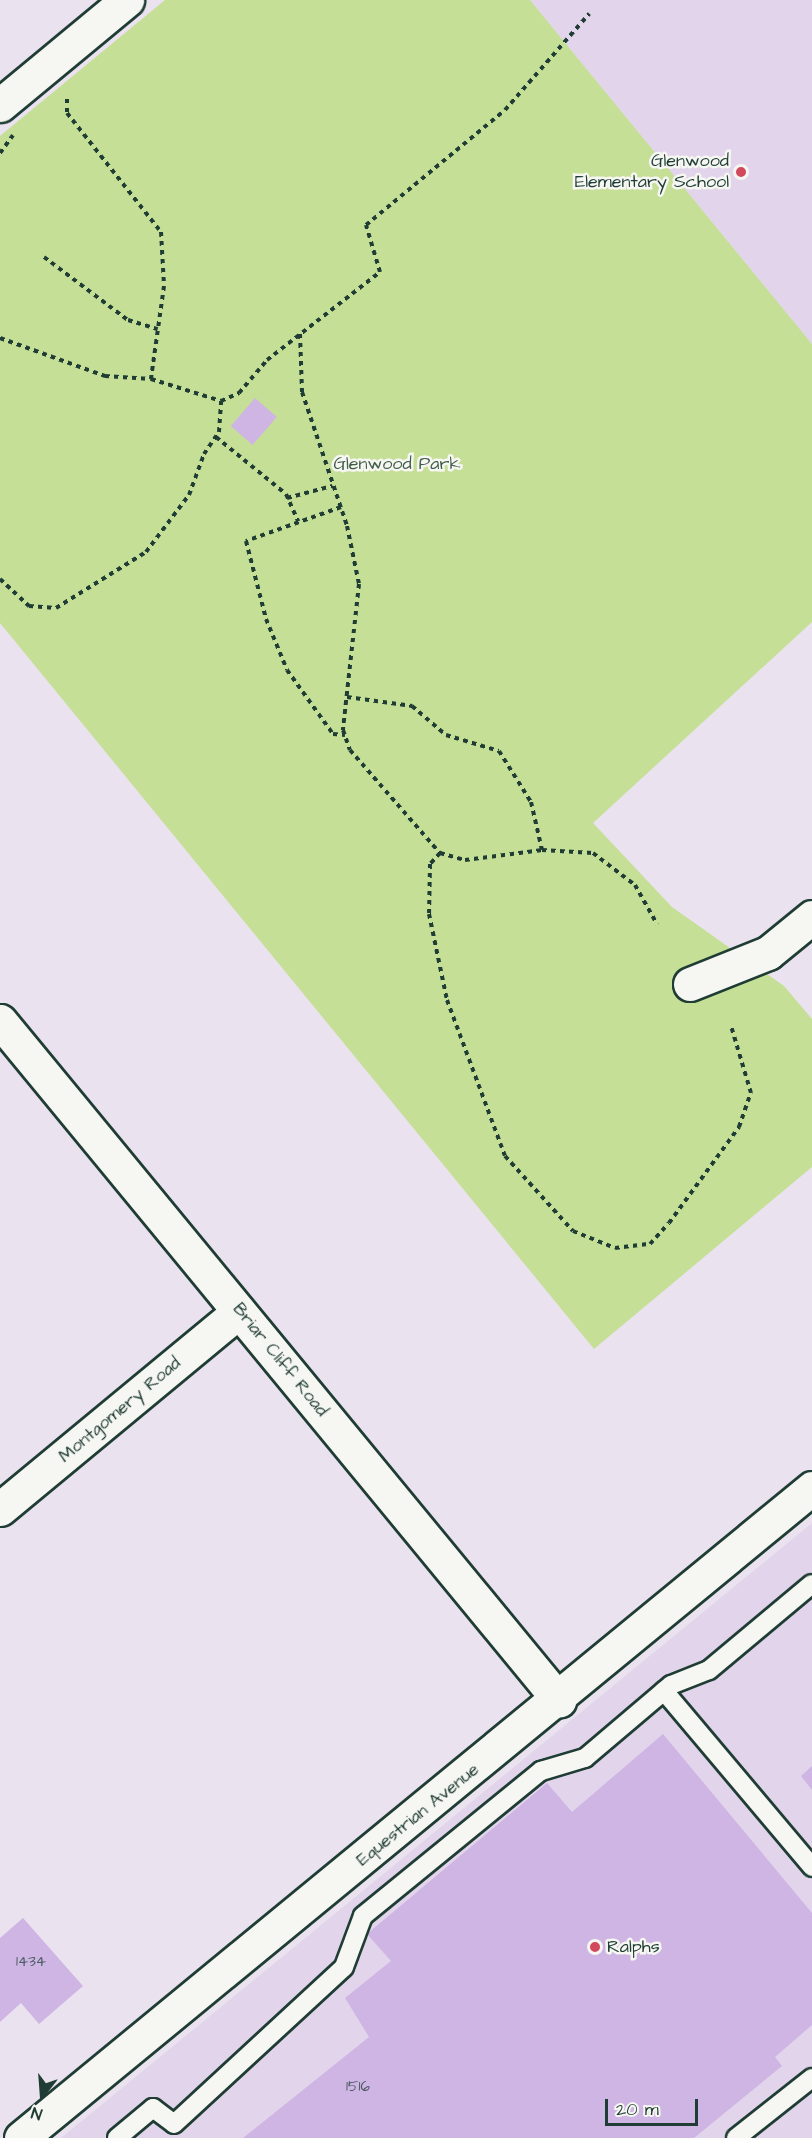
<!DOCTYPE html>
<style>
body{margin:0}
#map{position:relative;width:812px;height:2138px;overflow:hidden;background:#eae2ee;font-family:"Architects Daughter",sans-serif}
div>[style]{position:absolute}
.built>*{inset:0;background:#e2d4eb}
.green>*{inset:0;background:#c6df96}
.building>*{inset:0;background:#cfb5e3;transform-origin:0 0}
.path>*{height:4px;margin-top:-2px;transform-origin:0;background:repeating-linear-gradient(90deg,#1f3d34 0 4.5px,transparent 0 9px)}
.roads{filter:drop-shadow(2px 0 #1f3d34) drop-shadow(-2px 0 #1f3d34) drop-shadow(0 2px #1f3d34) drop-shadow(0 -2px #1f3d34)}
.lane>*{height:18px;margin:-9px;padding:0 9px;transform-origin:9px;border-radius:9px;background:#f6f6f2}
.street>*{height:33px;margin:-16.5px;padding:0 16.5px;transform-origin:16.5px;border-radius:16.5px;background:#f6f6f2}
.secondary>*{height:33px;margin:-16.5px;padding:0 16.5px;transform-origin:16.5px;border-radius:16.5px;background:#f6f6f2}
.dots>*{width:16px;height:16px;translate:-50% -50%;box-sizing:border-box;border:3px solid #f6f6f2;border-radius:50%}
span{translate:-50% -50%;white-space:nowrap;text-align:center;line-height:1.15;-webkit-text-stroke:5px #f6f6f2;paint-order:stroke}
.number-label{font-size:15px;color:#4b5b60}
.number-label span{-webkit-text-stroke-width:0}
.poi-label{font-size:18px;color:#1f3d34}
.right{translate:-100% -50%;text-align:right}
.left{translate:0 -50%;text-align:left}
.park-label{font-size:18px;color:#405d48}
.street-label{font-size:18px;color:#1f3d34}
.north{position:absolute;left:12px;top:2066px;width:60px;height:60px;-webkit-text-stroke:4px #f6f6f2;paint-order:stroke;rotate:197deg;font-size:16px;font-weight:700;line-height:24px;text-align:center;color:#1f3d34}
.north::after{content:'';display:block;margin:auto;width:21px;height:27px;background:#1f3d34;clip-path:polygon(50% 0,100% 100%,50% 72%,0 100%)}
.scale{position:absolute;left:605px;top:2099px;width:93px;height:27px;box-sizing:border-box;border:3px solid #1f3d34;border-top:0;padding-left:8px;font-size:18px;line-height:21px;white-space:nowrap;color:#1f3d34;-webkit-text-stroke:4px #f6f6f2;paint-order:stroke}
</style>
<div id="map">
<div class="built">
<i style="clip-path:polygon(530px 0,812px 0,812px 344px)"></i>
<i style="clip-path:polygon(812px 1523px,812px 2138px,61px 2138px)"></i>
</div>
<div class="green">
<i style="clip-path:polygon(165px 0,530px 0,812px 344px,812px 622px,593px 823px,672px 907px,784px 986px,812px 1019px,812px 1167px,594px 1349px,0 623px,0 136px)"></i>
</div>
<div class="building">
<i style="left:255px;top:398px;width:29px;height:37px;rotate:41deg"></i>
<i style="clip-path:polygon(663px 1734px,812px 1913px,812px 2025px,775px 2057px,782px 2066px,694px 2138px,243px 2138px,369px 2037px,345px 1998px,391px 1961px,367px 1934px,547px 1783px,572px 1812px)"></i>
<i style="clip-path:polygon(812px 1766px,812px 1790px,801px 1776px)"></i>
<i style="clip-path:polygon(23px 1918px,83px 1986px,39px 2024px,21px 2003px,0 2022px,0 1938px)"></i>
</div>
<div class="path">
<i style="left:67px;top:99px;width:14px;rotate:90deg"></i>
<i style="left:67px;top:113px;width:152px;rotate:51.7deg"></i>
<i style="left:161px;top:232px;width:54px;rotate:86.8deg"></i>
<i style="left:164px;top:286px;width:94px;rotate:98deg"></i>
<i style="left:0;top:153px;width:22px;rotate:-54deg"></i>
<i style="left:44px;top:257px;width:105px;rotate:36.9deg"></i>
<i style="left:128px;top:320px;width:31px;rotate:17deg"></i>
<i style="left:300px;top:334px;width:58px;rotate:88deg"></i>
<i style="left:302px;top:392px;width:141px;rotate:71.4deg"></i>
<i style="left:347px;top:526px;width:59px;rotate:78.3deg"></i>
<i style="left:359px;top:584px;width:147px;rotate:96.3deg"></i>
<i style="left:343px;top:730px;width:21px;rotate:71deg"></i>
<i style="left:350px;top:750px;width:137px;rotate:48.9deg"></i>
<i style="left:440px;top:853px;width:26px;rotate:16deg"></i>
<i style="left:465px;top:860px;width:78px;rotate:-7.4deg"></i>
<i style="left:542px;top:850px;width:51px;rotate:3.4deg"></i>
<i style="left:593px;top:853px;width:53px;rotate:37.3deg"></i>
<i style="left:635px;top:885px;width:45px;rotate:60.6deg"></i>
<i style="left:0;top:338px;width:112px;rotate:19.9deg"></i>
<i style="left:105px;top:376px;width:46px;rotate:3.7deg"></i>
<i style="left:151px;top:379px;width:73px;rotate:17.4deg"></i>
<i style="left:221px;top:401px;width:20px;rotate:-24deg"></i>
<i style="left:239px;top:393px;width:43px;rotate:-49.7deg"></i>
<i style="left:267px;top:360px;width:143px;rotate:-37.9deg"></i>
<i style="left:380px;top:272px;width:49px;rotate:-106.6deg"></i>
<i style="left:366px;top:225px;width:180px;rotate:-39.6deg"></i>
<i style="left:505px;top:110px;width:128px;rotate:-48.8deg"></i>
<i style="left:216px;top:437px;width:90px;rotate:39.2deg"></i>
<i style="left:286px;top:494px;width:30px;rotate:66deg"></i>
<i style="left:287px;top:498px;width:47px;rotate:-14.9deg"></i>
<i style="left:341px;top:507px;width:101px;rotate:160.3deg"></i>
<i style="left:246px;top:541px;width:81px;rotate:75.6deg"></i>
<i style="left:266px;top:619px;width:55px;rotate:67.6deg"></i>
<i style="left:287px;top:670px;width:79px;rotate:54.3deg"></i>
<i style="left:333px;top:734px;width:12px;rotate:5deg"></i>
<i style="left:0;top:579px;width:40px;rotate:43deg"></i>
<i style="left:29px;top:606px;width:27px;rotate:4deg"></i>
<i style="left:56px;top:608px;width:106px;rotate:-31.9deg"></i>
<i style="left:146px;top:552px;width:71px;rotate:-53deg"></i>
<i style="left:189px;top:495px;width:44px;rotate:-69.9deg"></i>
<i style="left:204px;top:454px;width:27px;rotate:-56deg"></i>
<i style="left:219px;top:432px;width:31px;rotate:-86deg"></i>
<i style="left:347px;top:697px;width:66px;rotate:7.9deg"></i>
<i style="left:412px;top:706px;width:45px;rotate:40.5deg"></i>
<i style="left:446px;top:735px;width:55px;rotate:16.8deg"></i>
<i style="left:499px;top:751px;width:60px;rotate:57.9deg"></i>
<i style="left:531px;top:802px;width:49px;rotate:77.1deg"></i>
<i style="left:440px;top:853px;width:15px;rotate:132deg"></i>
<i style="left:430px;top:864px;width:50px;rotate:91.1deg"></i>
<i style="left:429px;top:914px;width:88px;rotate:78.2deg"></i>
<i style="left:447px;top:1000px;width:166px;rotate:69.6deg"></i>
<i style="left:505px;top:1156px;width:101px;rotate:47.8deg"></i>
<i style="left:573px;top:1231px;width:45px;rotate:22deg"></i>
<i style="left:615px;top:1248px;width:35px;rotate:-7deg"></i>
<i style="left:650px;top:1244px;width:28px;rotate:-48deg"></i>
<i style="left:669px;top:1223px;width:119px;rotate:-53.9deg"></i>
<i style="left:739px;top:1127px;width:36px;rotate:-71deg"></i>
<i style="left:751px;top:1093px;width:70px;rotate:-106.6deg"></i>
</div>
<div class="roads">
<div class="lane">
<i style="left:664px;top:1691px;width:230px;rotate:49.9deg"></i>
<i style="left:117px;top:2138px;width:47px;rotate:-39.8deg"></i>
<i style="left:153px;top:2108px;width:26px;rotate:37deg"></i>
<i style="left:174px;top:2124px;width:231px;rotate:-42.7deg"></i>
<i style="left:344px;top:1967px;width:54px;rotate:-69.6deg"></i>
<i style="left:363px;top:1916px;width:230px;rotate:-39.2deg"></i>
<i style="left:541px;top:1771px;width:46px;rotate:-16.5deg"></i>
<i style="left:585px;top:1758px;width:113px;rotate:-40.3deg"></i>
<i style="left:671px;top:1685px;width:41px;rotate:-21.5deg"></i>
<i style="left:709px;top:1670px;width:134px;rotate:-39.9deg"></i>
<i style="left:736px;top:2138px;width:97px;rotate:-38.3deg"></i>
</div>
<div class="street">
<i style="left:690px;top:984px;width:84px;rotate:-21.7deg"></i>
<i style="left:768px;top:953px;width:57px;rotate:-39.3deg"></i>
<i style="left:0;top:1021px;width:880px;rotate:50.54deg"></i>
<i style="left:0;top:1509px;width:310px;rotate:-39.6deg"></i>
<i style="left:21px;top:2138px;width:1024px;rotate:-39.41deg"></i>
</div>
<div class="secondary">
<i style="left:0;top:105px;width:165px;rotate:-39.6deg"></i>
</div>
</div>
<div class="dots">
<i style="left:741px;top:172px;background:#d1495b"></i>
<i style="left:595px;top:1947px;background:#d1495b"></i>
</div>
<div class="number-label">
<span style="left:31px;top:1962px">1434</span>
<span style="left:358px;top:2087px">1516</span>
</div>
<div class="poi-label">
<span class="right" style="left:729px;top:172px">Glenwood<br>Elementary School</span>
<span class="left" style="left:607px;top:1947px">Ralphs</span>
</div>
<div class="park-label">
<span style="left:397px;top:464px">Glenwood Park</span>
</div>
<div class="street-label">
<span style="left:280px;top:1360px;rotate:51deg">Briar Cliff Road</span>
<span style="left:120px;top:1410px;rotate:-40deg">Montgomery Road</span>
<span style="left:418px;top:1815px;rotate:-39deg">Equestrian Avenue</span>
</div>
<div class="north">N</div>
<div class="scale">20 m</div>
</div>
